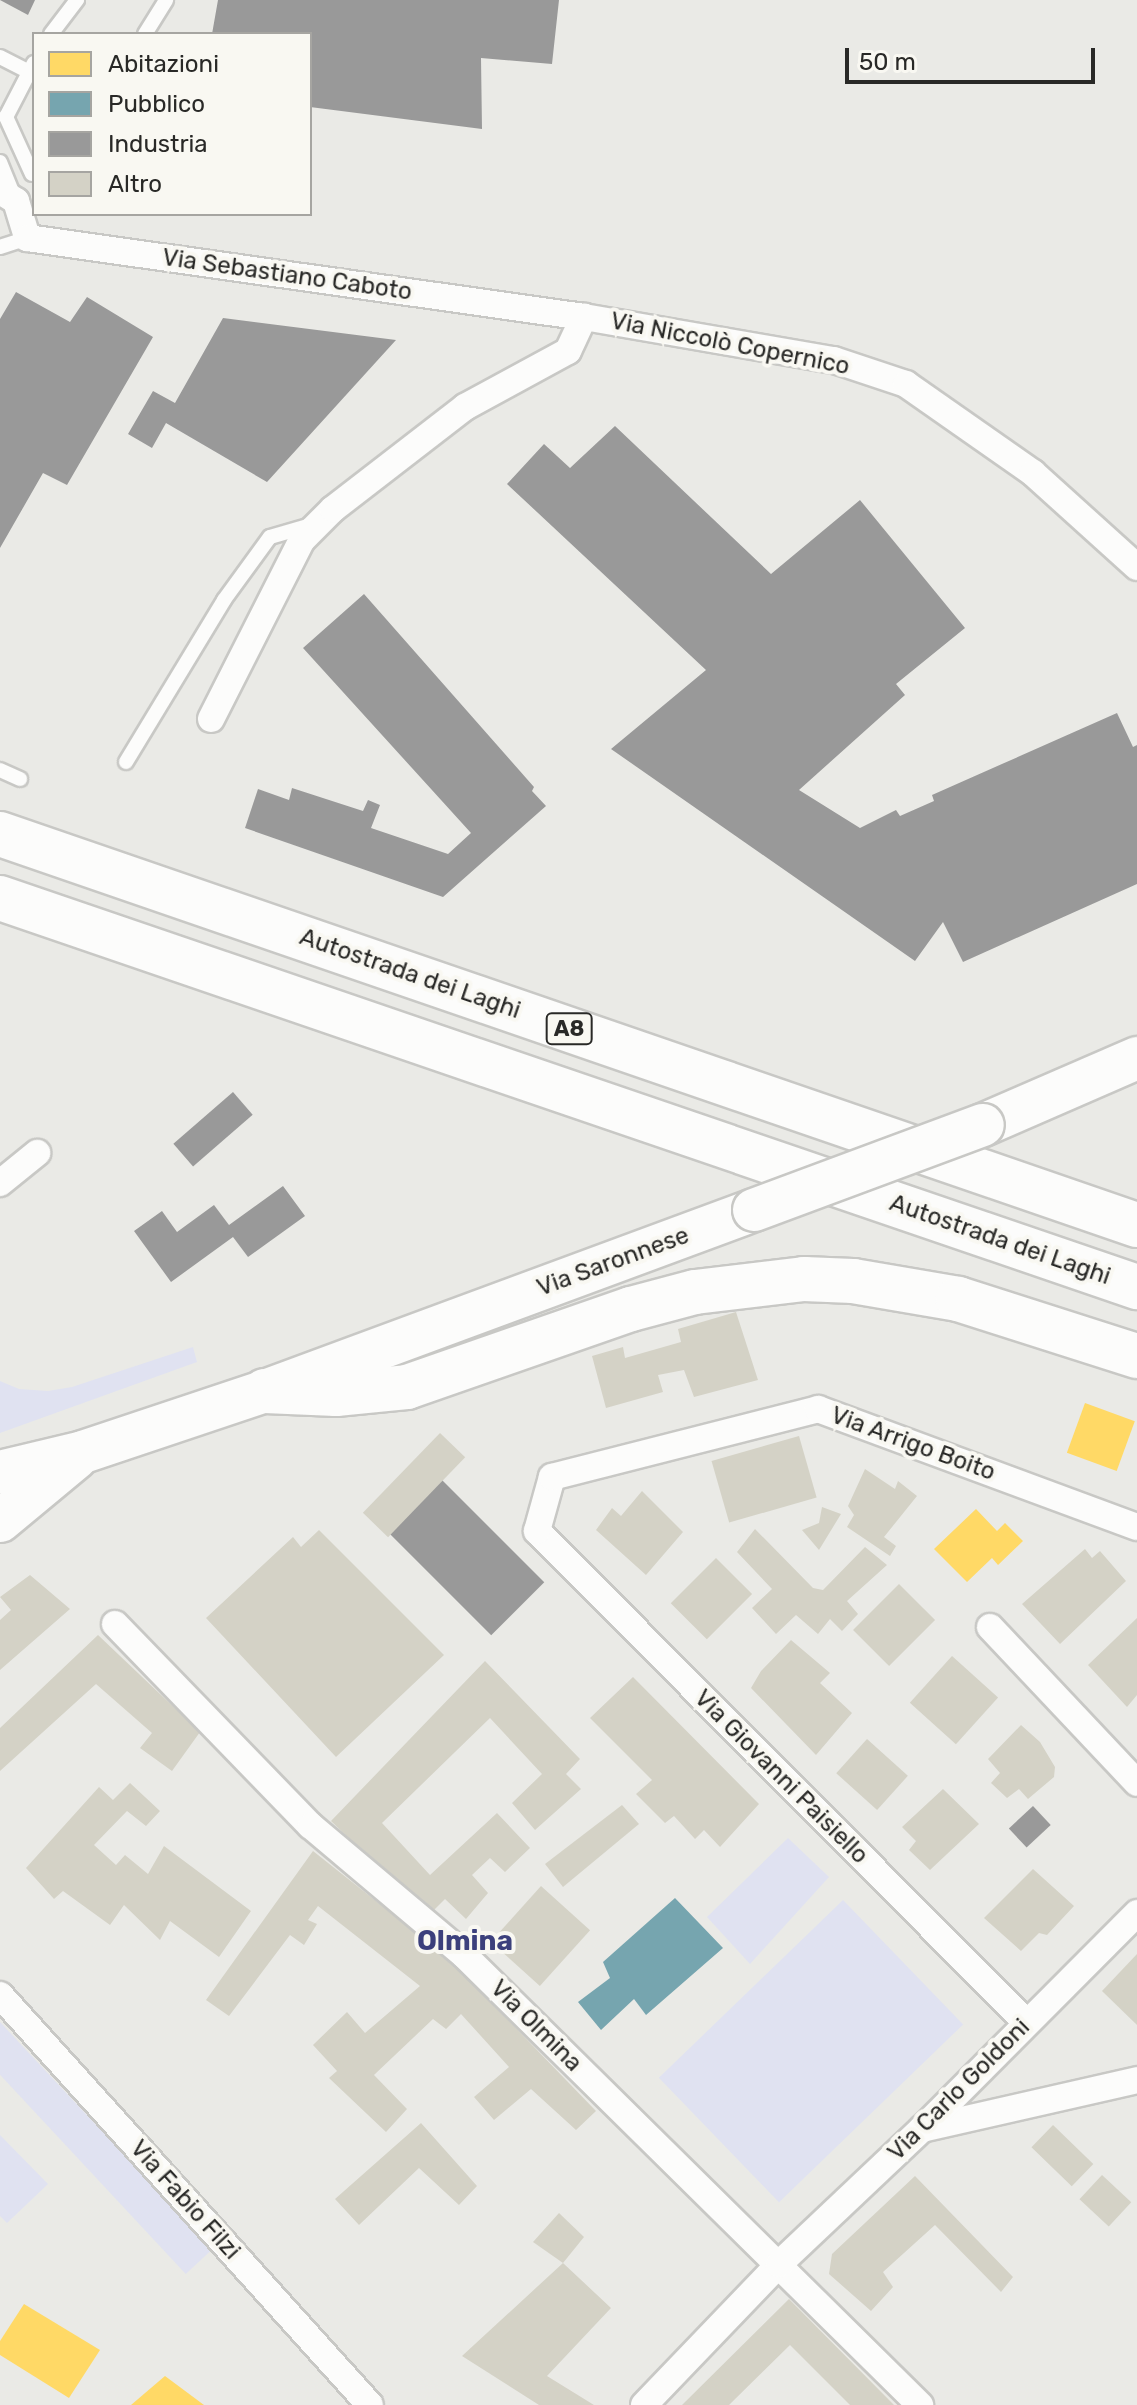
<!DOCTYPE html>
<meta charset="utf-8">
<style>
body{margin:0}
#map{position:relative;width:1137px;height:2405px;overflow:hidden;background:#eaeae6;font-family:Rubik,sans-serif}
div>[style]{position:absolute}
.green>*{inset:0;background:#e0e2f1;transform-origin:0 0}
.homes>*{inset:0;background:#ffd966;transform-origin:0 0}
.public>*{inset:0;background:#76a5af}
.industry>*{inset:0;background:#999;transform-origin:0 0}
.building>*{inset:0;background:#d4d2c6;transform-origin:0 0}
.roads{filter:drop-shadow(2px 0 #c8c8c5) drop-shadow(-2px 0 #c8c8c5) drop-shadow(0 2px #c8c8c5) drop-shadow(0 -2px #c8c8c5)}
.service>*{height:14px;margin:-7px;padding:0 7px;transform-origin:7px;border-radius:7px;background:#fcfcfb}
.minor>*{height:26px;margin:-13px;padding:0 13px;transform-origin:13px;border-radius:13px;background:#fcfcfb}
.primary>*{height:42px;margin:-21px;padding:0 21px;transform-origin:21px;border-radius:21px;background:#fcfcfb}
.motorway>*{height:44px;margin:-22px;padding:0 22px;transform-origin:22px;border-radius:22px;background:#fcfcfb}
.bridges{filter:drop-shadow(2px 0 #c8c8c5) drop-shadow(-2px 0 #c8c8c5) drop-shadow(0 2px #c8c8c5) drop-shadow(0 -2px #c8c8c5)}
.primary-bridge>*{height:42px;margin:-21px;padding:0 21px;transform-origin:21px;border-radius:21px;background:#fcfcfb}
span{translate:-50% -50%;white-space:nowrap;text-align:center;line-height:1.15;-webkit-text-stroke:8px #f9f8f2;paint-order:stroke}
.shield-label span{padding:2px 6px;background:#f9f8f2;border:2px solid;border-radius:6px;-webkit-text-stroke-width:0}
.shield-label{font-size:22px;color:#292927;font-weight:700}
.street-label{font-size:24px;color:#292927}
.quarter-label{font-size:28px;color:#3c407c;font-weight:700}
.legend{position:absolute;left:32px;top:32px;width:280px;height:184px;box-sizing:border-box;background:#f9f8f2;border:2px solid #a6a5a1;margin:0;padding:10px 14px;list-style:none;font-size:24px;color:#292927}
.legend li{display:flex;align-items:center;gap:16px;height:40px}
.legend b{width:40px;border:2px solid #a6a5a1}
.scale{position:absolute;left:845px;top:48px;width:250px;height:36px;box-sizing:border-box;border:4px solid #292927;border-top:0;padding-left:10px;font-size:24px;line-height:28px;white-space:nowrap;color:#292927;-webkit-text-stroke:6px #f9f8f2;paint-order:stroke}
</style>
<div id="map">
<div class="green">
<i style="clip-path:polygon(193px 1347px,197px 1362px,0 1433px,0 1381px,19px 1389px,48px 1391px,72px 1387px)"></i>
<i style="clip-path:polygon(788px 1838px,829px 1877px,750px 1964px,707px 1917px)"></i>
<i style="left:843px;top:1900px;width:173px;height:256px;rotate:46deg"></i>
<i style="left:0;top:2022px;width:311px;height:36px;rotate:47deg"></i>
<i style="clip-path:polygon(0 2135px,48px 2184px,7px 2223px,0 2216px)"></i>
</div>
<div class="homes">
<i style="left:1085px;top:1403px;width:53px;height:53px;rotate:20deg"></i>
<i style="clip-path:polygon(976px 1509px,997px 1531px,1005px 1523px,1023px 1541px,998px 1565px,992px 1558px,967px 1582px,934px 1549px)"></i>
<i style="clip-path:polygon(24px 2304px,100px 2350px,69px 2398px,0 2355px,0 2341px)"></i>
<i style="clip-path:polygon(165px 2376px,204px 2405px,131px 2405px)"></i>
</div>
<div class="public">
<i style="clip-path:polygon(675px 1898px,723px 1948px,646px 2015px,634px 1999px,601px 2030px,578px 2002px,610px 1978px,603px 1962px)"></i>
</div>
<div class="industry">
<i style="clip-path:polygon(0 0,35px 0,28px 15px)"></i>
<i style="clip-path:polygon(218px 0,559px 0,552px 64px,481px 58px,482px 129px,310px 107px,310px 34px,212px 34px)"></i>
<i style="clip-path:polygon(16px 292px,70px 322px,87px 297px,153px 337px,67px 485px,43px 473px,0 548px,0 319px)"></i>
<i style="clip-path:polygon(223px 318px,396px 340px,267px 482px,166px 423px,152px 448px,128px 434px,153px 391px,175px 403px)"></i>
<i style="clip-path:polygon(615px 426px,771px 574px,860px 500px,965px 628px,896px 684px,905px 695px,799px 790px,860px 828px,896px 810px,900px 816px,934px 801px,932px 795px,1117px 713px,1133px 747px,1137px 745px,1137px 884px,963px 962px,943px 922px,915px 961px,611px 749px,706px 670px,507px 484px,544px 444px,570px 468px)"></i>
<i style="clip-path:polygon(364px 594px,534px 787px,532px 791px,546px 806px,443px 897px,245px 828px,258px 789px,289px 800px,292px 788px,363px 811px,368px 800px,380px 805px,371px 828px,448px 854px,471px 833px,303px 648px)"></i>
<i style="left:233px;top:1092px;width:30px;height:79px;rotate:49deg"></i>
<i style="clip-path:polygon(283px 1186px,305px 1216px,248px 1257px,233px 1237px,171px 1282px,134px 1231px,162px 1211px,177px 1232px,214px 1205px,229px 1225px)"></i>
<i style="left:441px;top:1479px;width:146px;height:75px;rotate:45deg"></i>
<i style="left:1033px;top:1806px;width:26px;height:33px;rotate:47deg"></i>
</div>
<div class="building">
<i style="clip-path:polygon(736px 1312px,758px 1380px,694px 1397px,684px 1370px,658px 1375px,663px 1392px,606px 1408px,592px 1356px,623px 1347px,625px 1358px,681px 1342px,678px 1329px)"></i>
<i style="left:440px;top:1433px;width:35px;height:111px;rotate:44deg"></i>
<i style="left:799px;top:1436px;width:64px;height:91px;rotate:74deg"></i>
<i style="clip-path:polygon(865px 1469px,895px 1489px,898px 1481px,917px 1496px,884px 1537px,896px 1546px,890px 1556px,847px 1527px,854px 1515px,848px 1506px)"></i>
<i style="clip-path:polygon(642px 1491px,683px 1532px,646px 1575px,596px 1530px,612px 1508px,621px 1516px)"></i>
<i style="clip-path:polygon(822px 1507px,841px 1514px,819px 1550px,802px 1530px,819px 1523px)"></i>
<i style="clip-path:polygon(755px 1529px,813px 1588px,823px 1590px,865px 1547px,887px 1565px,847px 1601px,858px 1614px,842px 1631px,830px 1619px,818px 1634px,796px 1615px,776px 1634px,752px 1608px,772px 1589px,737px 1552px)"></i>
<i style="clip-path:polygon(319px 1530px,444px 1655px,336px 1757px,206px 1618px,293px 1537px,301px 1547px)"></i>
<i style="clip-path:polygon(1085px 1549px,1092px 1558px,1100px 1551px,1126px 1581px,1060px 1644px,1022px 1604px)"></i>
<i style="left:716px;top:1558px;width:51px;height:64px;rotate:45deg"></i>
<i style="clip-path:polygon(30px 1575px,70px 1609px,0 1670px,0 1620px,11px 1610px,0 1597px)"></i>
<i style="left:899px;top:1584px;width:51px;height:65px;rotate:45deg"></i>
<i style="clip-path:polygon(1137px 1618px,1137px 1695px,1127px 1707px,1088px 1665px)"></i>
<i style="clip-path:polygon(98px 1635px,200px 1732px,172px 1771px,140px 1748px,152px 1733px,96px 1684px,0 1771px,0 1728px)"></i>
<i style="clip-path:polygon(791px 1640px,830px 1673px,820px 1683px,852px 1713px,816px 1755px,751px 1688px,761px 1671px)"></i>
<i style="left:952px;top:1656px;width:62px;height:63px;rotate:42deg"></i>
<i style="clip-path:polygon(485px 1661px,580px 1759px,566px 1774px,581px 1789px,535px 1830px,512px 1803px,542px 1774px,490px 1718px,382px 1823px,430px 1875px,497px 1813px,530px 1848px,505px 1872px,490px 1858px,472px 1875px,488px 1893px,466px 1919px,445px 1899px,429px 1915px,331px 1821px)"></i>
<i style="clip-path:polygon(633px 1677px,759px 1804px,720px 1847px,704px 1830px,695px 1839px,674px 1816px,665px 1823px,636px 1794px,652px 1780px,590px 1718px)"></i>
<i style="clip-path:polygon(1021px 1725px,1040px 1742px,1055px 1767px,1054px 1777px,1028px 1799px,1019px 1789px,1007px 1798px,991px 1783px,1000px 1773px,988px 1759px)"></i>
<i style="left:867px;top:1739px;width:55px;height:46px;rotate:42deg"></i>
<i style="clip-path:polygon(130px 1783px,160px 1811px,146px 1826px,127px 1811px,94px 1845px,116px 1865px,125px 1855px,148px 1874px,164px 1846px,251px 1911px,219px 1957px,170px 1921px,160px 1940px,124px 1905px,110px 1925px,63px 1891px,54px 1899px,26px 1868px,99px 1787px,113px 1800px)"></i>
<i style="clip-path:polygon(943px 1789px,979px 1824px,930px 1870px,909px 1850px,916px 1841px,902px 1827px)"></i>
<i style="clip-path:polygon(622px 1805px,639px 1824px,563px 1887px,545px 1864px)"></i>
<i style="clip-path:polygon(313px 1851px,449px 1959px,596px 2111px,576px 2130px,531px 2089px,494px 2120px,474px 2097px,509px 2067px,461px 2014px,446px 2029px,433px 2019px,374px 2075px,407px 2109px,386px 2132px,329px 2078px,337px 2071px,313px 2045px,347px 2012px,365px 2033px,420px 1986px,318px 1906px,308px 1920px,317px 1924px,304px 1945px,290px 1935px,229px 2016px,206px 2000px)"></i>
<i style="clip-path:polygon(1033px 1869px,1074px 1906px,1047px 1935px,1039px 1933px,1021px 1951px,984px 1918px)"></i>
<i style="left:541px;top:1886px;width:66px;height:75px;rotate:42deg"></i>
<i style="clip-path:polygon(1137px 1954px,1137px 2025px,1102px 1991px)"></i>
<i style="clip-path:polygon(421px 2123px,477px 2186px,459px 2205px,419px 2168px,359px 2225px,335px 2199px)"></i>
<i style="left:1053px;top:2125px;width:56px;height:31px;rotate:44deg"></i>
<i style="left:1102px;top:2175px;width:40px;height:33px;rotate:43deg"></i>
<i style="clip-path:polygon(915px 2176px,1013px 2277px,1001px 2292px,935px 2225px,883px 2272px,893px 2287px,871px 2311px,829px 2274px,832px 2254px)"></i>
<i style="clip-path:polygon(559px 2213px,584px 2237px,563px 2263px,533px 2242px)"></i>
<i style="clip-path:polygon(563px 2263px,611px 2308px,547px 2376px,594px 2405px,539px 2405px,462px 2356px)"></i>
<i style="clip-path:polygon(789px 2299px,894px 2405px,850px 2405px,790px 2345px,729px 2405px,682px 2405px)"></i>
</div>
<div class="roads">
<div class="service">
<i style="left:51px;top:34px;width:43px;rotate:-52.6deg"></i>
<i style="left:145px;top:34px;width:40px;rotate:-58deg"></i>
<i style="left:0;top:57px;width:33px;rotate:27deg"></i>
<i style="left:0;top:162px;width:38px;rotate:68deg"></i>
<i style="left:32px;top:174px;width:63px;rotate:-114.5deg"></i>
<i style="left:6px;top:117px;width:61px;rotate:-62.6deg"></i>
<i style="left:0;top:247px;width:28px;rotate:-18deg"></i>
<i style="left:126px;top:762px;width:189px;rotate:-58.8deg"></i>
<i style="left:224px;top:600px;width:78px;rotate:-53.9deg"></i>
<i style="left:270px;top:537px;width:43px;rotate:-16.3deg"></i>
<i style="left:0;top:770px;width:22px;rotate:24deg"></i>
</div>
<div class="minor">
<i style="left:0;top:191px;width:19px;rotate:32deg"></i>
<i style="left:16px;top:201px;width:39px;rotate:73deg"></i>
<i style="left:27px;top:238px;width:563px;rotate:8.07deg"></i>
<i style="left:211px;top:719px;width:201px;rotate:-63.1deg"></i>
<i style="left:302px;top:540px;width:44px;rotate:-45deg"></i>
<i style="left:333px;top:509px;width:167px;rotate:-37.7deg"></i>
<i style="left:465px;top:407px;width:117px;rotate:-28.5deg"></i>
<i style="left:568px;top:351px;width:38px;rotate:-65deg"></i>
<i style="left:584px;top:317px;width:254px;rotate:9.8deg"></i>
<i style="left:834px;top:360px;width:76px;rotate:18.4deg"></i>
<i style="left:906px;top:384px;width:155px;rotate:35deg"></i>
<i style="left:1033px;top:473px;width:140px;rotate:42.1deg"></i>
<i style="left:0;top:1183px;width:48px;rotate:-39deg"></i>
<i style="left:115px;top:1624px;width:281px;rotate:45.9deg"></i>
<i style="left:311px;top:1826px;width:200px;rotate:40.1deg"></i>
<i style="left:464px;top:1955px;width:641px;rotate:44.62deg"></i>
<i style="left:990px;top:1627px;width:214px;rotate:46.7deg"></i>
<i style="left:0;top:1995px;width:552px;rotate:47.94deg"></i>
<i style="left:1026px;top:2022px;width:693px;rotate:-134.88deg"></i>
<i style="left:537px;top:1531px;width:56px;rotate:-74.5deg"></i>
<i style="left:552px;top:1477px;width:275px;rotate:-14.3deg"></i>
<i style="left:818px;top:1409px;width:340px;rotate:20.3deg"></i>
<i style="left:922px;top:2129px;width:221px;rotate:-12.8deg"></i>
<i style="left:644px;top:2405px;width:195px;rotate:-46.2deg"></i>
<i style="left:779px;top:2264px;width:197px;rotate:-43.4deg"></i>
<i style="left:922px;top:2129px;width:305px;rotate:-45.1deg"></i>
</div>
<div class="primary">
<i style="left:983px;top:1125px;width:168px;rotate:-23.5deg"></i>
<i style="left:0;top:1472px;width:85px;rotate:-13.5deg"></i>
<i style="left:83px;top:1452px;width:192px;rotate:-18.5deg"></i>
<i style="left:265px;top:1391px;width:521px;rotate:-20.31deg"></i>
<i style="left:0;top:1521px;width:99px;rotate:-39.7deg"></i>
</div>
<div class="motorway">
<i style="left:0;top:834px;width:1202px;rotate:18.98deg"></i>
<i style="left:0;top:898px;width:1202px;rotate:18.89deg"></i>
<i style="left:265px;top:1391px;width:71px;rotate:2.4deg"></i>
<i style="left:336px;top:1394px;width:71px;rotate:-5.6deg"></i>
<i style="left:407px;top:1387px;width:237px;rotate:-19.2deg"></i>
<i style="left:631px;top:1309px;width:66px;rotate:-14.9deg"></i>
<i style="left:695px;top:1292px;width:110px;rotate:-6.8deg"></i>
<i style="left:804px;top:1279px;width:49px;rotate:2.3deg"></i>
<i style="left:853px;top:1281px;width:107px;rotate:9.7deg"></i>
<i style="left:958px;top:1299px;width:188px;rotate:17.7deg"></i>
</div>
</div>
<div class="bridges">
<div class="primary-bridge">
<i style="left:754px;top:1210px;width:244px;rotate:-20.4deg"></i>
</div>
</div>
<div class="shield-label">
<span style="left:569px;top:1029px">A8</span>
</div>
<div class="street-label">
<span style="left:287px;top:275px;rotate:8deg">Via Sebastiano Caboto</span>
<span style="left:730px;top:344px;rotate:11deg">Via Niccolò Copernico</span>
<span style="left:410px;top:974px;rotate:19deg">Autostrada dei Laghi</span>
<span style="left:1000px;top:1240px;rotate:19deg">Autostrada dei Laghi</span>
<span style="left:613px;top:1262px;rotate:-20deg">Via Saronnese</span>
<span style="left:913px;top:1444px;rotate:20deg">Via Arrigo Boito</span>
<span style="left:781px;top:1777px;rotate:45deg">Via Giovanni Paisiello</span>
<span style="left:536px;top:2026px;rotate:45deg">Via Olmina</span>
<span style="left:959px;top:2090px;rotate:-45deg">Via Carlo Goldoni</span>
<span style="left:185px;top:2200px;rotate:48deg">Via Fabio Filzi</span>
</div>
<div class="quarter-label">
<span style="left:465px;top:1941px">Olmina</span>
</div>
<ul class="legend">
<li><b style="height:22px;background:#ffd966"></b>Abitazioni</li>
<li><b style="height:22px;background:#76a5af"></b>Pubblico</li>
<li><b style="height:22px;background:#999"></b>Industria</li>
<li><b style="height:22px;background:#d4d2c6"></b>Altro</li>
</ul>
<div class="scale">50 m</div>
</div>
